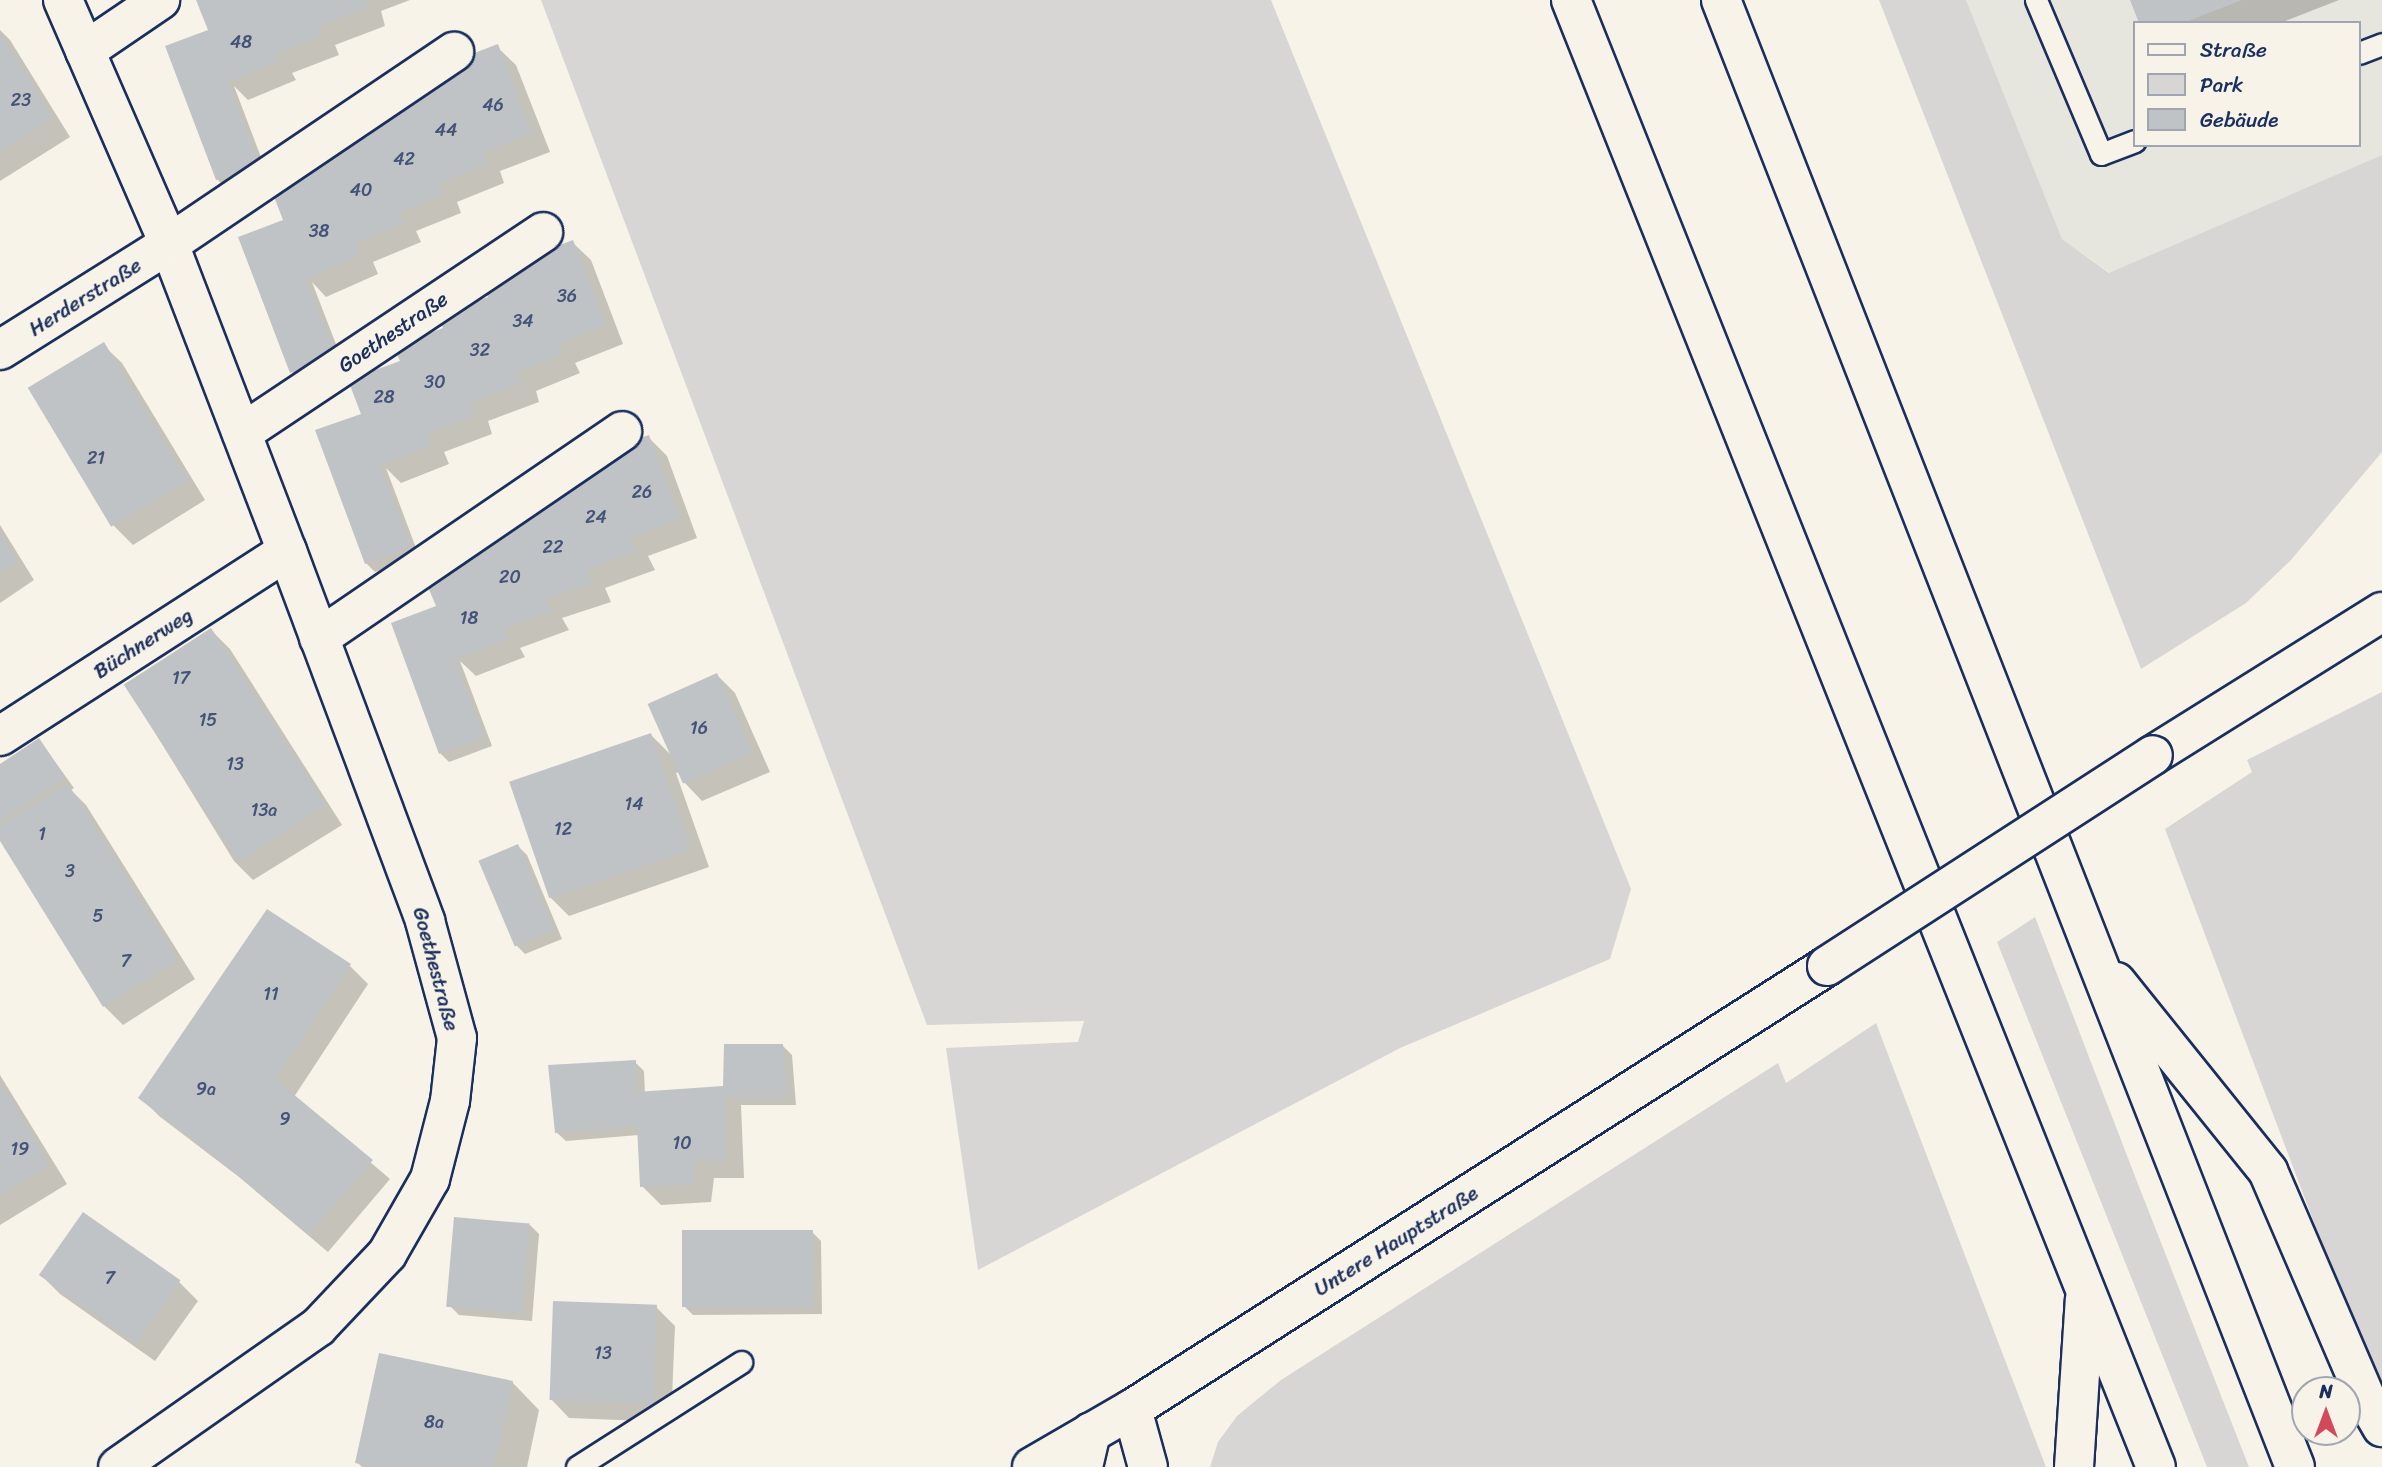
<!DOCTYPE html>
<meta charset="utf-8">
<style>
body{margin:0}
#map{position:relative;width:2382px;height:1467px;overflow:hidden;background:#f7f3e8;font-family:Sriracha,sans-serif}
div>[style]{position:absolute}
.built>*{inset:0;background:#e6e5de}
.green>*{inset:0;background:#d7d6d4}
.shadow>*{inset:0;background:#0003}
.building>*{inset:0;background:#c0c3c5;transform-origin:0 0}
.roads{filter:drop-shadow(2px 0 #1b2f5e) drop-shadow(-2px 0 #1b2f5e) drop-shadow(0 2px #1b2f5e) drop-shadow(0 -2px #1b2f5e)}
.service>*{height:21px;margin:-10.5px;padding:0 10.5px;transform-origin:10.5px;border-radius:10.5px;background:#f7f3e8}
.minor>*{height:38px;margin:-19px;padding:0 19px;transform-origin:19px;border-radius:19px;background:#f7f3e8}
.secondary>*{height:38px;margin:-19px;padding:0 19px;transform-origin:19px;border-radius:19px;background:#f7f3e8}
.motorway>*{height:38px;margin:-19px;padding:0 19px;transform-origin:19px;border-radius:19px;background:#f7f3e8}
.bridges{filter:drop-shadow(2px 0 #1b2f5e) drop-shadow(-2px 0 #1b2f5e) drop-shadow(0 2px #1b2f5e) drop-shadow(0 -2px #1b2f5e)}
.secondary-bridge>*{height:38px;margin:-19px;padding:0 19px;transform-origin:19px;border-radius:19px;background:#f7f3e8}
span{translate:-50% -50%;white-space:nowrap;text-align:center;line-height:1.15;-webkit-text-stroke:5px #f7f3e8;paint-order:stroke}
.number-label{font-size:18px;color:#445478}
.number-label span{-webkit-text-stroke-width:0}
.street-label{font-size:21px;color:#1b2f5e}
.legend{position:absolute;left:2133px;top:21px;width:228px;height:126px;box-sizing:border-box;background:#f7f3e8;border:2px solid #9fa5b1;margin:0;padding:9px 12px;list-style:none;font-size:21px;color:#1b2f5e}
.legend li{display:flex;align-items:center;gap:14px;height:35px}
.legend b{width:35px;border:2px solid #9fa5b1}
.north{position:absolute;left:2291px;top:1376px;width:70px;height:70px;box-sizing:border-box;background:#f7f3e8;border:2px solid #9fa5b1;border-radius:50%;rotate:0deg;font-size:19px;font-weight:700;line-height:28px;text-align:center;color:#1b2f5e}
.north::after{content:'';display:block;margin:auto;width:24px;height:32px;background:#d1495b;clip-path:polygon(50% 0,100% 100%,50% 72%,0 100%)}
</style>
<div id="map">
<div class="built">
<i style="clip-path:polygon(evenodd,1966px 0,2382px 0,2382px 155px,2110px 273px,2062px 239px,1966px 0,2135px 23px,2359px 23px,2359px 145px,2135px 145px,2135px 23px)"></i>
</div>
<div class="green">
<i style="clip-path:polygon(541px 0,1271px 0,1631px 889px,1610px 959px,1400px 1048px,978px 1270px,946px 1048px,1078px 1042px,1084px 1021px,927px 1025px)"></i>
<i style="clip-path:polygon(1879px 0,1966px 0,2062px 239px,2109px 273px,2382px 155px,2382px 452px,2291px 560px,2246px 603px,2141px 669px)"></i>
<i style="clip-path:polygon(2382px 692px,2382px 1402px,2165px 829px,2252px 772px,2247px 760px)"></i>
<i style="clip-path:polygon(2035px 917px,2138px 1184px,2249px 1467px,2207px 1467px,1997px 942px)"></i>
<i style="clip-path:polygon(1876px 1023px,2046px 1467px,1210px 1467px,1218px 1442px,1237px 1416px,1281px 1380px,1778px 1063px,1786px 1083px)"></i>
</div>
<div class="shadow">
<i style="clip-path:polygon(198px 0,410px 0,381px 11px,385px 26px,335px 45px,339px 55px,292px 73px,296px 80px,248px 100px,234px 86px,267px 173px,227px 189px,217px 179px,210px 31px)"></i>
<i style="clip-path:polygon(2132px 0,2339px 0,2280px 23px,2141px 23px)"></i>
<i style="clip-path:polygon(0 30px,10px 40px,70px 137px,0 181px)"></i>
<i style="clip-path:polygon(497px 47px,516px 65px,550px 152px,500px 171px,504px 183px,457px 202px,461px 213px,416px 231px,421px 242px,373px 262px,378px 274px,326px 297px,312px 282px,344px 365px,301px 381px,292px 372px,285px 221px,326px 167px)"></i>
<i style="clip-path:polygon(572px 242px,591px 260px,623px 344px,575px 363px,580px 373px,536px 391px,539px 402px,488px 421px,492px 434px,444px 452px,449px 464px,401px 483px,386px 468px,419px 556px,375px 572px,366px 563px,363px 415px,402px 362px,530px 268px)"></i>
<i style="clip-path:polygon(103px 345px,122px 363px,205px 500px,133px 545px,114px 526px)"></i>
<i style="clip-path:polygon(648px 437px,667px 456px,697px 538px,648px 556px,655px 570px,605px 588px,611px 602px,562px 618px,569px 630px,520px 648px,525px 657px,476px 676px,460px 661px,492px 746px,449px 762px,440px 753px,437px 608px,477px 556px)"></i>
<i style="clip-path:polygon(0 525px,34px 580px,0 603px)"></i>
<i style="clip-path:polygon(211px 630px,230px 649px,342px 825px,253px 880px,234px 861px,125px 684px)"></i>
<i style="clip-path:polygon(717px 675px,735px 693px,770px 772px,702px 801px,684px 782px,679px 772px,676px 773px,709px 867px,569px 916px,550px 897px,651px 735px,671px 755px)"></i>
<i style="clip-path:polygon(39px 740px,74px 788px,71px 790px,86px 805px,195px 979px,123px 1025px,104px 1006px,0 837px,0 766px)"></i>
<i style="clip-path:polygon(518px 846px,527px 855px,562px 939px,525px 954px,516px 945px)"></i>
<i style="clip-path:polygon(350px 966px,368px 984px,294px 1097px,390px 1179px,328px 1252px,239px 1177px,159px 1116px,140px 1097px)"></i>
<i style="clip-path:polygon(782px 1045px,792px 1055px,796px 1105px,741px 1105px,744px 1178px,714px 1178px,711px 1202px,661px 1205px,642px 1186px,639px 1135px,566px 1141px,556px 1132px,635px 1062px,644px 1071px,645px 1094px,726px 1091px)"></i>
<i style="clip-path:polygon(0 1075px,67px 1184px,0 1225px)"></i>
<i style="clip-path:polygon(84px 1214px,179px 1282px,198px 1301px,155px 1361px,60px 1294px,41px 1275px)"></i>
<i style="clip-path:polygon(530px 1225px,539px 1234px,532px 1321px,459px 1315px,450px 1306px)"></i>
<i style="clip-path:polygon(812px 1232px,821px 1241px,822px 1314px,693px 1315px,684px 1306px)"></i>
<i style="clip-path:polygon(656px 1307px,675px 1326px,671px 1422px,569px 1418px,551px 1399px)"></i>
<i style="clip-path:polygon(512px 1382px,539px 1410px,527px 1467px,362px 1467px,357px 1462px)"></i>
</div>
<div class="building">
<i style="clip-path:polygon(196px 0,366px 0,368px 7px,318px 26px,322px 36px,275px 54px,279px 61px,228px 82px,259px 164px,216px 180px,165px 46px,208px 30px)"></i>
<i style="clip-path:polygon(2130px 0,2242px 0,2183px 23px,2139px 23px)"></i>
<i style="clip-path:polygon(0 33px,53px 118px,0 151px)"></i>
<i style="clip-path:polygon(498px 44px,532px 133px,483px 153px,487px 164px,439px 183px,444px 194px,399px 213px,404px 223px,355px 243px,360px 255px,306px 279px,336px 355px,290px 373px,238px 237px,283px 220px,271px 189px,323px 166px,319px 157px,369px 136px,365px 126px,409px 107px,405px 95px,454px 76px,448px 63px)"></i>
<i style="clip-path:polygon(573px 240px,606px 325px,558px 344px,562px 355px,518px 372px,521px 383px,470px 403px,475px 416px,427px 433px,432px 445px,380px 465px,411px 547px,365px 564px,315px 430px,361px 414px,348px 380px,400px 361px,394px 347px,443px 328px,438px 316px,488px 297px,484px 284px,527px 267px,525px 258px)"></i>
<i style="left:104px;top:342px;width:162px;height:89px;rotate:59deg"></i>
<i style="clip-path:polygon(649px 435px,680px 519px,630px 538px,637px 551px,587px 569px,593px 583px,545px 599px,552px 611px,503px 629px,508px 639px,455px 659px,484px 737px,439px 754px,391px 623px,436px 606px,423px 575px,475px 555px,470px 542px,514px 512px,562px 496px,556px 481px,600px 452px)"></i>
<i style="clip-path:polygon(0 534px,17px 561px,0 572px)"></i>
<i style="left:211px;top:628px;width:211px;height:104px;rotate:57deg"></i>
<i style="left:717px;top:673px;width:87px;height:76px;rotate:66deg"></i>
<i style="left:651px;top:733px;width:123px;height:150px;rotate:71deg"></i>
<i style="clip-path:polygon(39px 738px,66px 778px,0 821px,0 764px)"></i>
<i style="clip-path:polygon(68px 784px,178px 960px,103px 1007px,0 841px,0 825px)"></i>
<i style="left:518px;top:844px;width:93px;height:43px;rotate:67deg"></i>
<i style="clip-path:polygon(267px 909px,351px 964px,275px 1079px,373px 1160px,309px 1234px,218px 1159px,138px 1098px)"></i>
<i style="clip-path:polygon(724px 1044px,783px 1044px,787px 1097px,724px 1097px,726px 1160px,695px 1160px,693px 1184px,640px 1187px,637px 1126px,555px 1133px,548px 1065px,636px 1060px,636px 1092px,723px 1086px)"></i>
<i style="clip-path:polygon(0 1083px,50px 1165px,0 1195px)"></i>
<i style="left:83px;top:1212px;width:119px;height:77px;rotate:35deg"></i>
<i style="left:454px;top:1217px;width:76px;height:90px;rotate:5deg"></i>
<i style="left:682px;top:1230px;width:131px;height:77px"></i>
<i style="left:553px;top:1301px;width:104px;height:99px;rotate:2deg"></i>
<i style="clip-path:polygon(379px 1353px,513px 1381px,494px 1467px,375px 1467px,355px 1463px)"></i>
</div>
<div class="roads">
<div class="service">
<i style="left:2036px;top:0;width:167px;rotate:67.1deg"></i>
<i style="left:2101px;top:154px;width:36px;rotate:-21deg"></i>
<i style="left:2359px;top:53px;width:25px;rotate:-21deg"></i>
<i style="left:577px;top:1467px;width:195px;rotate:-32.6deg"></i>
</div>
<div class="minor">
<i style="left:63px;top:0;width:266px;rotate:66.5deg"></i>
<i style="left:169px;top:244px;width:329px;rotate:69deg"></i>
<i style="left:287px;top:551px;width:395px;rotate:69.5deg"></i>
<i style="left:425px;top:921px;width:121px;rotate:74.7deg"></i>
<i style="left:457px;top:1038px;width:63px;rotate:96.3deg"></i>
<i style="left:450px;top:1101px;width:81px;rotate:104.4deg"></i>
<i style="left:430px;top:1179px;width:86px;rotate:119.8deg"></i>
<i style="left:387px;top:1254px;width:100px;rotate:133.4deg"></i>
<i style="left:318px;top:1327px;width:244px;rotate:145deg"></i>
<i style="left:85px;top:51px;width:91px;rotate:-34.2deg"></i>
<i style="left:0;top:350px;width:199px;rotate:-32.1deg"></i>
<i style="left:169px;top:244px;width:344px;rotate:-34deg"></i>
<i style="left:242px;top:433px;width:362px;rotate:-33.7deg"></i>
<i style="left:319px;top:638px;width:367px;rotate:-34.3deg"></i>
<i style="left:0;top:736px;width:341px;rotate:-32.8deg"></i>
</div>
<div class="secondary">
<i style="left:2153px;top:755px;width:270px;rotate:-32deg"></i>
<i style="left:1032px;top:1467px;width:116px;rotate:-30.1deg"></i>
<i style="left:1132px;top:1409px;width:824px;rotate:-32.51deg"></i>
</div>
<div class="motorway">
<i style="left:1571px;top:0;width:1579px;rotate:68.26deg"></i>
<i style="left:1721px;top:0;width:1575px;rotate:68.63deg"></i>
<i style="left:2116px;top:982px;width:243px;rotate:51.2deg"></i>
<i style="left:2268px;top:1171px;width:253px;rotate:66.7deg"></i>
<i style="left:2368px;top:1403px;width:28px;rotate:60deg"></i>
<i style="left:1132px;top:1409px;width:60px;rotate:74.6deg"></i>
<i style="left:1083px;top:1467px;width:36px;rotate:-77deg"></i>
<i style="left:2074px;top:1467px;width:168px;rotate:-86.3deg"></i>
</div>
</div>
<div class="bridges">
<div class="secondary-bridge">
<i style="left:1827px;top:966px;width:388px;rotate:-32.9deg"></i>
</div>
</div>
<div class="number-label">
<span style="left:241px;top:42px">48</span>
<span style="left:21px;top:100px">23</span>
<span style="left:493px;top:105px">46</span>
<span style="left:446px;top:130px">44</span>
<span style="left:404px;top:159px">42</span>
<span style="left:361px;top:190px">40</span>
<span style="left:319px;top:231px">38</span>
<span style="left:567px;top:296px">36</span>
<span style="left:523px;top:321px">34</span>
<span style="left:480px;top:350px">32</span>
<span style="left:435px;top:382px">30</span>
<span style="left:384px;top:397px">28</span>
<span style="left:96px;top:458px">21</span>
<span style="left:642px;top:492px">26</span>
<span style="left:596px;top:517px">24</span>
<span style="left:553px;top:547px">22</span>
<span style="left:510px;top:577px">20</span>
<span style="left:469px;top:618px">18</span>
<span style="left:181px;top:678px">17</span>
<span style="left:208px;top:720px">15</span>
<span style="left:699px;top:728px">16</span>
<span style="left:235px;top:764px">13</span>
<span style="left:634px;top:804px">14</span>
<span style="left:264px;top:810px">13a</span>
<span style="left:563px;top:829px">12</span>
<span style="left:42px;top:834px">1</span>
<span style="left:70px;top:871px">3</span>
<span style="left:98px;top:916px">5</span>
<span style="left:126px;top:961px">7</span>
<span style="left:271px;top:994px">11</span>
<span style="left:206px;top:1089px">9a</span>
<span style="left:285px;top:1119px">9</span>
<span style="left:682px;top:1143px">10</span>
<span style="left:20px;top:1149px">19</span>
<span style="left:110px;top:1278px">7</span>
<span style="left:603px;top:1353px">13</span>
<span style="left:434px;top:1422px">8a</span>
</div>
<div class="street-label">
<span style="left:85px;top:297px;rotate:-32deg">Herderstraße</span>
<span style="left:393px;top:332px;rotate:-34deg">Goethestraße</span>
<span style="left:143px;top:643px;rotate:-33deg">Büchnerweg</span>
<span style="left:436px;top:969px;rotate:75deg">Goethestraße</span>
<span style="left:1396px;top:1241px;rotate:-32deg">Untere Hauptstraße</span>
</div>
<ul class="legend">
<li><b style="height:9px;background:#f7f3e8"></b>Straße</li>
<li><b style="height:19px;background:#d7d6d4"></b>Park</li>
<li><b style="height:19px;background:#c0c3c5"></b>Gebäude</li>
</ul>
<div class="north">N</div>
</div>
